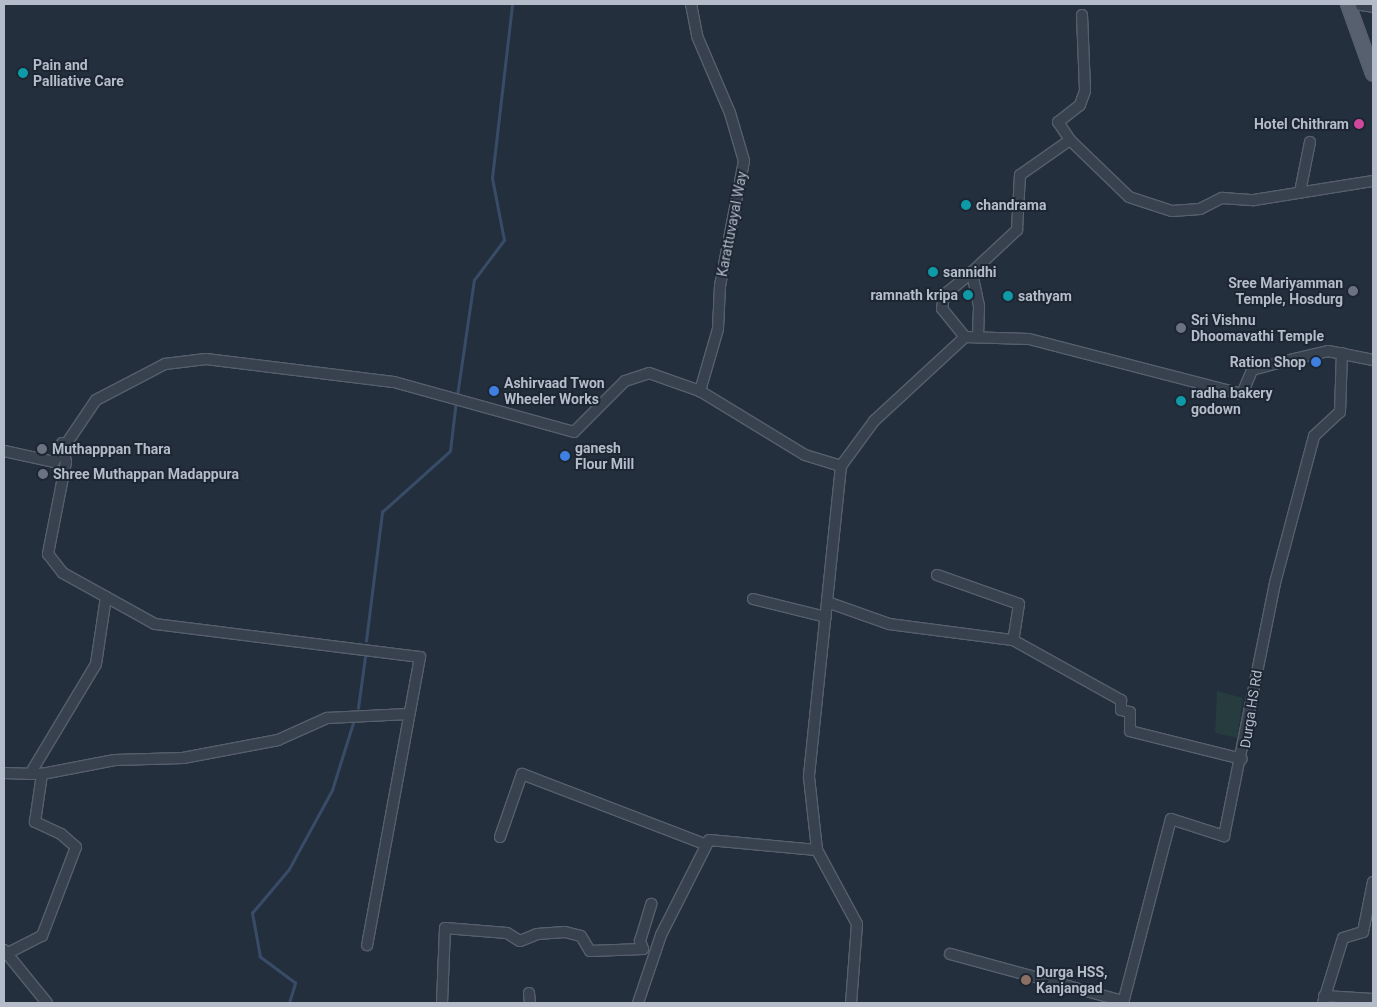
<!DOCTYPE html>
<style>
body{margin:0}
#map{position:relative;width:1377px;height:1007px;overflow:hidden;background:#242f3e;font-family:Roboto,sans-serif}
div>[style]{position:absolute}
.green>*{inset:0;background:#263c3f}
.stream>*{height:2.5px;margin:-1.25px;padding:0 1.25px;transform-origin:1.25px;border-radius:1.25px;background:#394c67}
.roads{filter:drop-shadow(1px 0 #565f6c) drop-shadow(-1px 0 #565f6c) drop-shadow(0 1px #565f6c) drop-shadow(0 -1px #565f6c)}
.minor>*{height:10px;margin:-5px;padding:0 5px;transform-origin:5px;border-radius:5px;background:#38414e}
.major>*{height:14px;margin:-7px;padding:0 7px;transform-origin:7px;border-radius:7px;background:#56606e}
.dots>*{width:14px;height:14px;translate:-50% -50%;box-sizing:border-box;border:2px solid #1d2633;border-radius:50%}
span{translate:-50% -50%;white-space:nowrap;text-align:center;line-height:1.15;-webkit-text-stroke:4px #1d2633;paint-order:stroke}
.poi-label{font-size:14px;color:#b4bcc9;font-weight:700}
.left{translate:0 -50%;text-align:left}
.right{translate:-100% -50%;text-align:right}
.street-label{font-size:14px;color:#b4bcc9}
.frame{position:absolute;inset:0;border:5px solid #b4bcc9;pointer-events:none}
</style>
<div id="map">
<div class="green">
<i style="clip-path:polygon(1217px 691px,1243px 698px,1237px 738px,1215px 733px)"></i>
</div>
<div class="stream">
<i style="left:457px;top:396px;width:117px;rotate:-81.7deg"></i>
<i style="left:474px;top:280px;width:50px;rotate:-53.1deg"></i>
<i style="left:504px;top:240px;width:63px;rotate:-101deg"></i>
<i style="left:492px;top:178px;width:175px;rotate:-83.4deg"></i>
<i style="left:366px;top:641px;width:130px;rotate:-82.9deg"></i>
<i style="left:382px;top:512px;width:91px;rotate:-41.9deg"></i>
<i style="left:450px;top:451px;width:50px;rotate:-83.2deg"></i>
<i style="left:358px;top:708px;width:51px;rotate:-82.2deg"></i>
<i style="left:289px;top:1003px;width:21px;rotate:-73deg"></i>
<i style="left:295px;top:983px;width:44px;rotate:-143.4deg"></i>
<i style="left:260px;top:957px;width:45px;rotate:-100.3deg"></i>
<i style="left:252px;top:913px;width:57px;rotate:-49.9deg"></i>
<i style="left:289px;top:869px;width:90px;rotate:-61.4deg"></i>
<i style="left:332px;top:790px;width:70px;rotate:-72.6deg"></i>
</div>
<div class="roads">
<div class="minor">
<i style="left:691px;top:4px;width:33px;rotate:79deg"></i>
<i style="left:697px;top:36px;width:84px;rotate:66.8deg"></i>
<i style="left:730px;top:113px;width:50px;rotate:73.7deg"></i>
<i style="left:744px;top:161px;width:127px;rotate:100.9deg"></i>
<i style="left:720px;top:286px;width:43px;rotate:92.7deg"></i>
<i style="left:718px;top:329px;width:65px;rotate:106.2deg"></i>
<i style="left:1355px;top:4px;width:18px;rotate:9deg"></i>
<i style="left:1082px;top:15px;width:76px;rotate:87.7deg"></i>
<i style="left:1085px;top:91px;width:15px;rotate:110deg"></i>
<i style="left:1080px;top:105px;width:28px;rotate:142deg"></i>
<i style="left:1058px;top:122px;width:22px;rotate:56deg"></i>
<i style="left:1070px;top:140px;width:82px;rotate:44deg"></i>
<i style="left:1129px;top:197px;width:45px;rotate:18deg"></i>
<i style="left:1172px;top:211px;width:28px;rotate:-4deg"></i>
<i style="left:1200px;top:209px;width:25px;rotate:-27deg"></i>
<i style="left:1222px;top:198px;width:32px;rotate:4deg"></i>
<i style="left:1254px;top:200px;width:121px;rotate:-9.1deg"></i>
<i style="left:1300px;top:192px;width:51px;rotate:-78.7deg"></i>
<i style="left:978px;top:336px;width:30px;rotate:-88deg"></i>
<i style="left:979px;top:306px;width:35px;rotate:-102deg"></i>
<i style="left:972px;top:272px;width:62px;rotate:-43deg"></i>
<i style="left:1017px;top:230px;width:55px;rotate:-86.9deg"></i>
<i style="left:1020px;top:175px;width:61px;rotate:-35deg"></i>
<i style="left:965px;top:337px;width:36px;rotate:-129deg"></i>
<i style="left:942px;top:309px;width:14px;rotate:-82deg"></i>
<i style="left:944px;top:295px;width:36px;rotate:-39deg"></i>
<i style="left:62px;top:443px;width:19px;rotate:78deg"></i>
<i style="left:66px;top:462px;width:94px;rotate:101.1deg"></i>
<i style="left:48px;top:554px;width:24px;rotate:52deg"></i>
<i style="left:63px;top:573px;width:105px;rotate:29deg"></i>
<i style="left:155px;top:624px;width:267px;rotate:7.1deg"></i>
<i style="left:420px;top:657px;width:293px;rotate:100.4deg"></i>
<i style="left:4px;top:451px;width:51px;rotate:12.4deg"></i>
<i style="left:54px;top:462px;width:75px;rotate:-55.9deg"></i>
<i style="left:96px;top:400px;width:78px;rotate:-27.6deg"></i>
<i style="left:165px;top:364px;width:41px;rotate:-7deg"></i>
<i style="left:206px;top:359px;width:189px;rotate:7deg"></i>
<i style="left:394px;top:382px;width:187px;rotate:15.5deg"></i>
<i style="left:574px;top:432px;width:72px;rotate:-45deg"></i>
<i style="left:625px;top:381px;width:25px;rotate:-18deg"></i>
<i style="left:649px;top:373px;width:54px;rotate:19.4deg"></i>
<i style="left:700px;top:391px;width:123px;rotate:31.4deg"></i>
<i style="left:805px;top:455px;width:38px;rotate:17deg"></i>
<i style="left:841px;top:466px;width:56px;rotate:-53.7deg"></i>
<i style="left:874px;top:421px;width:124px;rotate:-42.7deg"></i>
<i style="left:965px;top:337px;width:64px;rotate:1.8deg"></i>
<i style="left:1029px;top:339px;width:220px;rotate:14.5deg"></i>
<i style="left:1242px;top:394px;width:26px;rotate:-67deg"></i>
<i style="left:1252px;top:370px;width:30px;rotate:-15deg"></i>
<i style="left:1281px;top:362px;width:48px;rotate:-13.2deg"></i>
<i style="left:1328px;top:351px;width:46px;rotate:11.3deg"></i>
<i style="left:841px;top:466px;width:313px;rotate:95.9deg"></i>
<i style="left:809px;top:777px;width:73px;rotate:83.7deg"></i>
<i style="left:817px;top:850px;width:84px;rotate:61.6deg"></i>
<i style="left:857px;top:924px;width:79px;rotate:94.3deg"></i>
<i style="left:937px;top:575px;width:87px;rotate:19.5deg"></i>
<i style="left:1019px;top:604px;width:36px;rotate:99deg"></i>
<i style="left:753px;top:599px;width:75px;rotate:13.9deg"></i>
<i style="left:827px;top:602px;width:66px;rotate:19.5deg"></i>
<i style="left:889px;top:624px;width:125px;rotate:7.4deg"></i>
<i style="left:1013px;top:640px;width:124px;rotate:29.1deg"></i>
<i style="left:1121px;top:700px;width:10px;rotate:90deg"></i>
<i style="left:1121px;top:710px;width:9px;rotate:13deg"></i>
<i style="left:1130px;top:712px;width:19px;rotate:90deg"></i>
<i style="left:1130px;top:731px;width:115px;rotate:14deg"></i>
<i style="left:4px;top:773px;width:38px;rotate:2deg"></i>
<i style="left:42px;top:774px;width:74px;rotate:-10.9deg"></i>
<i style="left:115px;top:760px;width:68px;rotate:-1.7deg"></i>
<i style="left:183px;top:758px;width:97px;rotate:-10.7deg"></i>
<i style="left:278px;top:740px;width:54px;rotate:-24.2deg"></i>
<i style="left:327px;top:718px;width:81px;rotate:-2.8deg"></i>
<i style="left:30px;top:774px;width:128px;rotate:-59deg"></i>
<i style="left:96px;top:664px;width:68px;rotate:-81.5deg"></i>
<i style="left:500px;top:837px;width:67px;rotate:-70.8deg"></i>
<i style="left:522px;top:774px;width:195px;rotate:21deg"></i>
<i style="left:4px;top:950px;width:68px;rotate:50.9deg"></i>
<i style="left:10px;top:952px;width:36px;rotate:-27deg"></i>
<i style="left:42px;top:936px;width:95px;rotate:-69.1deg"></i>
<i style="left:76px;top:847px;width:20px;rotate:-139deg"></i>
<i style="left:61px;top:834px;width:29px;rotate:-155deg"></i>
<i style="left:35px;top:822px;width:49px;rotate:-81.7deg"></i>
<i style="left:950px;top:954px;width:179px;rotate:15.2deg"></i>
<i style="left:529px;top:993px;width:10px;rotate:84deg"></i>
<i style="left:1324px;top:996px;width:49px;rotate:3.5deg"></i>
<i style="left:442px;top:1003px;width:75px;rotate:-87.7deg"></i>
<i style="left:445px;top:928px;width:62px;rotate:4.6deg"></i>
<i style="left:507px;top:933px;width:15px;rotate:32deg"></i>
<i style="left:520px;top:941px;width:18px;rotate:-22deg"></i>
<i style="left:537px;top:934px;width:28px;rotate:-4deg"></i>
<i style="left:565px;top:932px;width:16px;rotate:14deg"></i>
<i style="left:581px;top:936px;width:17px;rotate:59deg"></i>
<i style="left:590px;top:951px;width:53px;rotate:-2.2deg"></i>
<i style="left:643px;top:949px;width:9px;rotate:-111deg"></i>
<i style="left:640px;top:941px;width:39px;rotate:-73deg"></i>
<i style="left:638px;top:1003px;width:72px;rotate:-71.3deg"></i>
<i style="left:661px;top:935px;width:106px;rotate:-63.2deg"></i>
<i style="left:709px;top:840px;width:108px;rotate:5.3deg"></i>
<i style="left:1123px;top:1003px;width:190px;rotate:-75.4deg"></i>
<i style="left:1171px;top:819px;width:56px;rotate:17.8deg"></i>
<i style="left:1224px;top:836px;width:258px;rotate:-78.6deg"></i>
<i style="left:1275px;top:583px;width:152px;rotate:-75.1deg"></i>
<i style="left:1314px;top:436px;width:35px;rotate:-43deg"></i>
<i style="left:1340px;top:412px;width:59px;rotate:-88.1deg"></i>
<i style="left:1323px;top:1003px;width:68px;rotate:-72.9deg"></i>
<i style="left:1343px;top:938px;width:21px;rotate:-17deg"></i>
<i style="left:1363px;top:932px;width:51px;rotate:-78.7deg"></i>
</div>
<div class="major">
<i style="left:1348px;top:4px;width:74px;rotate:70.3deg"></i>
</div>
</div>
<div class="dots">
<i style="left:23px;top:73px;background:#0f9aa8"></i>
<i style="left:1359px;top:124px;background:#d1479c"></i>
<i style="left:966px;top:205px;background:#0f9aa8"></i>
<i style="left:933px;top:272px;background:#0f9aa8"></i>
<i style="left:1353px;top:291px;background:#6b7280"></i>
<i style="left:968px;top:295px;background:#0f9aa8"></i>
<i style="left:1008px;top:296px;background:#0f9aa8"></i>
<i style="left:1181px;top:328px;background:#6b7280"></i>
<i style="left:1316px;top:362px;background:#3f7fe0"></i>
<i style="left:494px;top:391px;background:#3f7fe0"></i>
<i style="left:1181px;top:401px;background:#0f9aa8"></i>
<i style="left:42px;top:449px;background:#6b7280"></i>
<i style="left:565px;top:456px;background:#3f7fe0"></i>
<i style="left:43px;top:474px;background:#6b7280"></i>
<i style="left:1026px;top:980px;background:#8d6e63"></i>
</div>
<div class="poi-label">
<span class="left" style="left:33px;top:73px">Pain and<br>Palliative Care</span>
<span class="right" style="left:1349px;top:124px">Hotel Chithram</span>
<span class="left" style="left:976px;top:205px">chandrama</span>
<span class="left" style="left:943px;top:272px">sannidhi</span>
<span class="right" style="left:1343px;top:291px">Sree Mariyamman<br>Temple, Hosdurg</span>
<span class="right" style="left:958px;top:295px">ramnath kripa</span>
<span class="left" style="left:1018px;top:296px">sathyam</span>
<span class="left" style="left:1191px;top:328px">Sri Vishnu<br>Dhoomavathi Temple</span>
<span class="right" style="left:1306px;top:362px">Ration Shop</span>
<span class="left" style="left:504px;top:391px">Ashirvaad Twon<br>Wheeler Works</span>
<span class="left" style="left:1191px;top:401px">radha bakery<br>godown</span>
<span class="left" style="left:575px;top:456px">ganesh<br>Flour Mill</span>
<span class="left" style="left:52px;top:449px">Muthapppan Thara</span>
<span class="left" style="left:53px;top:474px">Shree Muthappan Madappura</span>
<span class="left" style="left:1036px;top:980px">Durga HSS,<br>Kanjangad</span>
</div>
<div class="street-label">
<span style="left:732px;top:224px;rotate:-79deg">Karattuvayal Way</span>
<span style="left:1251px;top:709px;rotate:-81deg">Durga HS Rd</span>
</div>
<div class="frame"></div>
</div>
